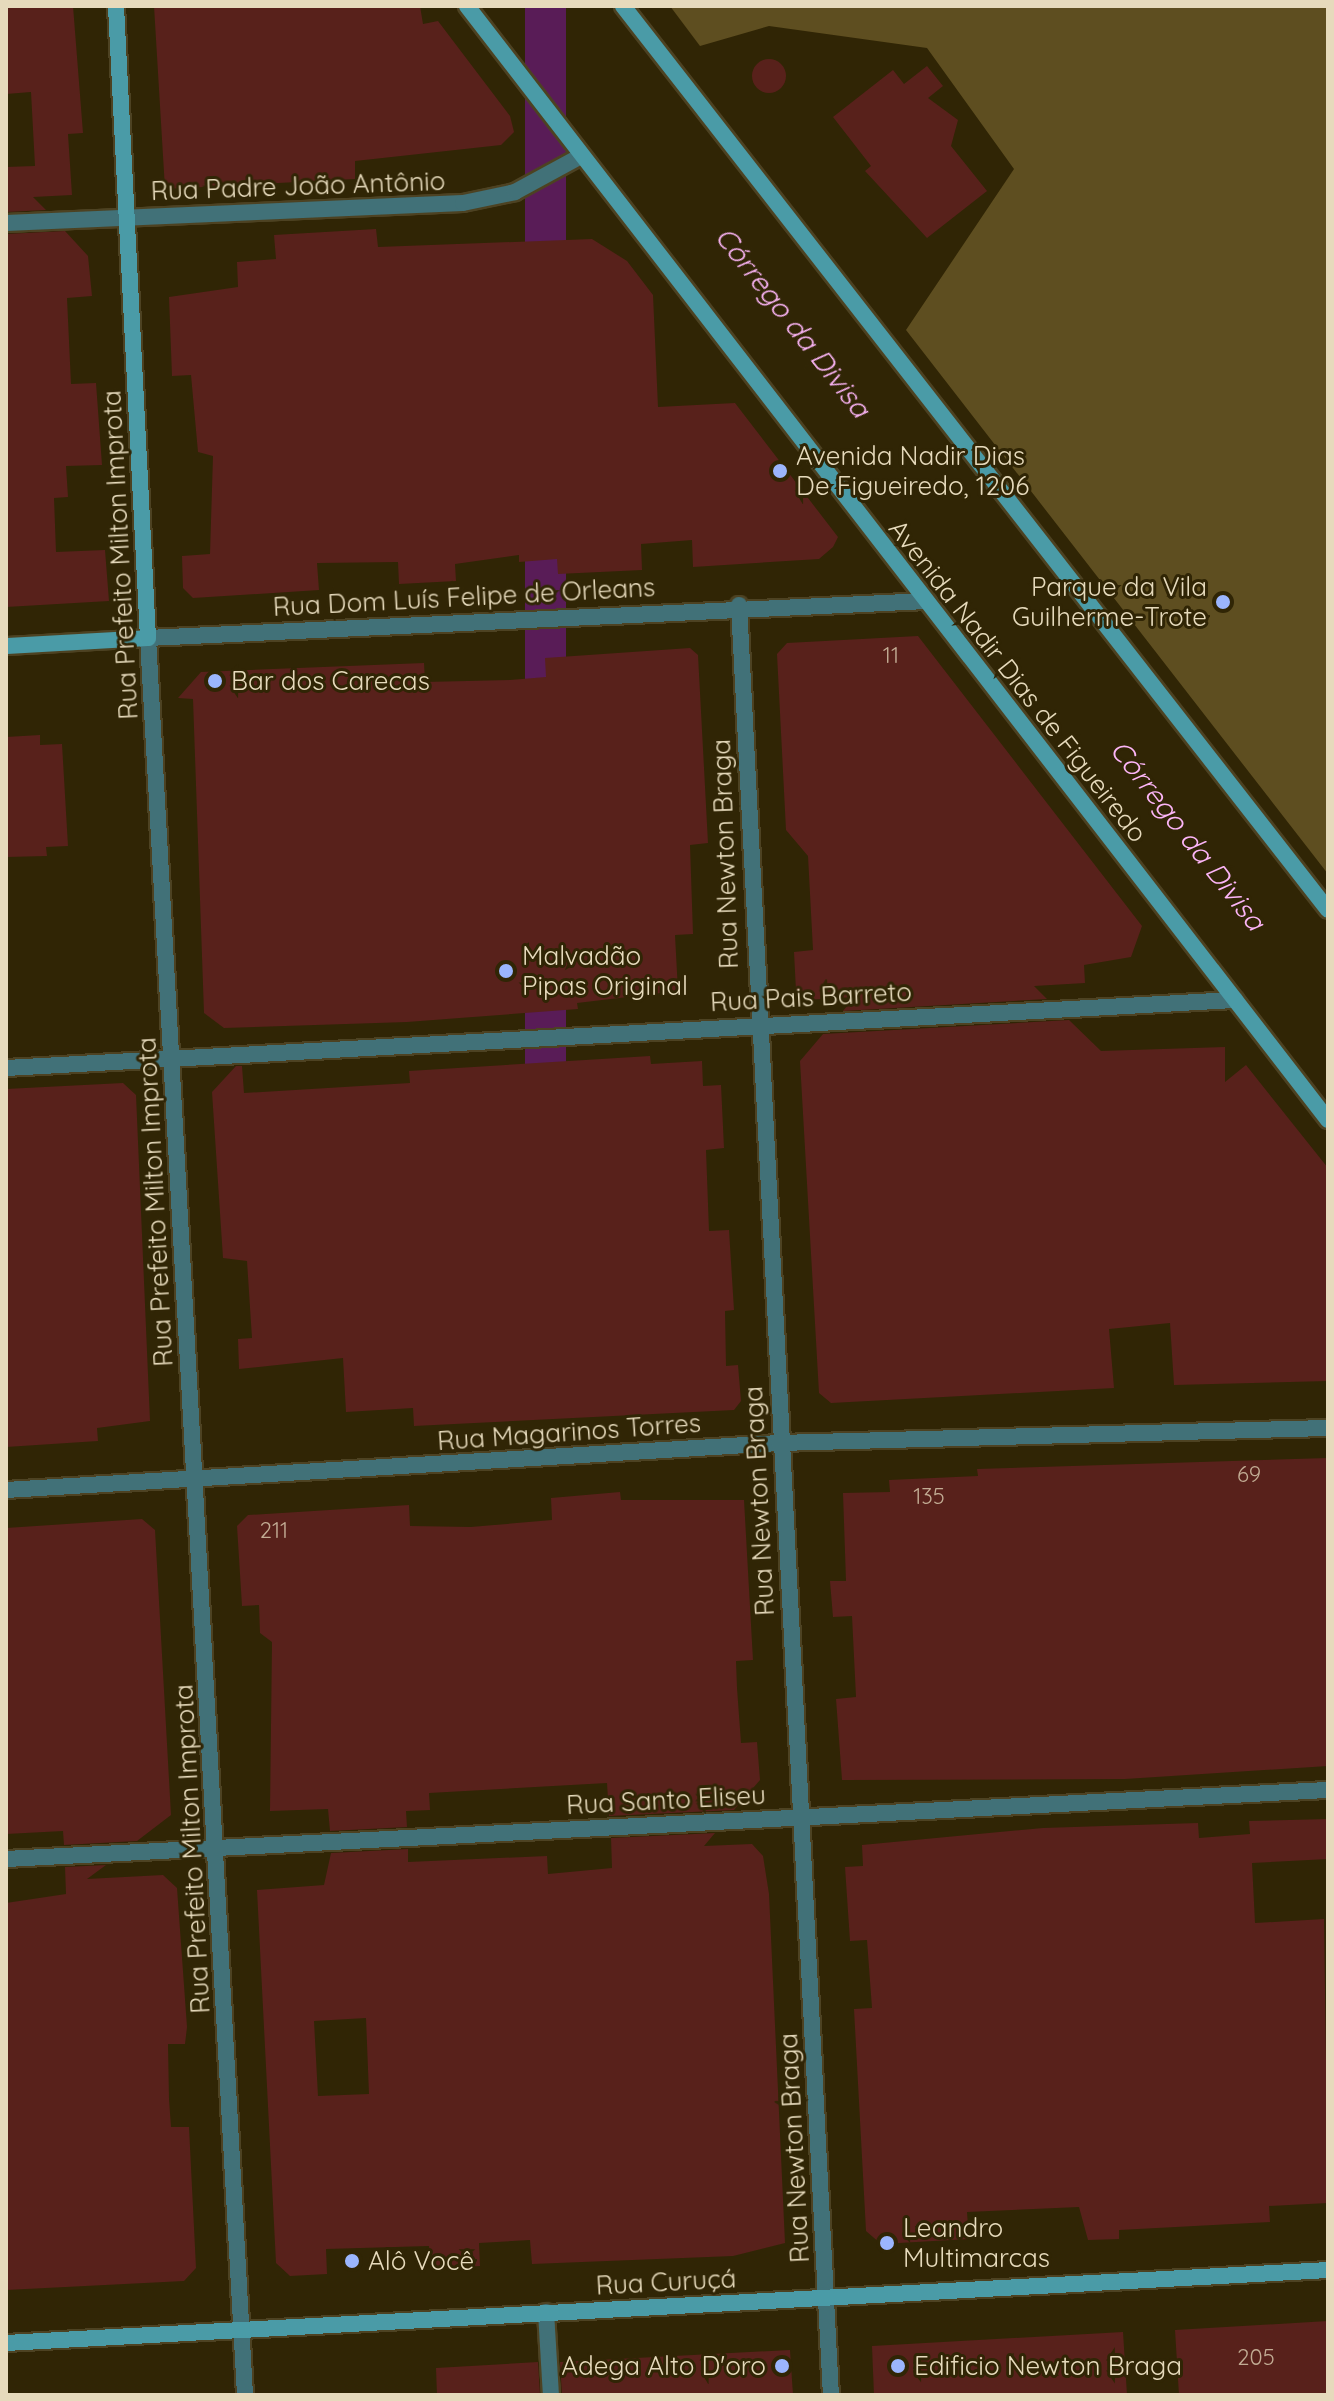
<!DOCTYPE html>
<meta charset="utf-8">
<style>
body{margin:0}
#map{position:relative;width:1334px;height:2401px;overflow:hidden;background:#302505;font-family:Quicksand,sans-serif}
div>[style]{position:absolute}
.green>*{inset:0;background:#5e4e20}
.water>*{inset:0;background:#591c57;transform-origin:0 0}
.building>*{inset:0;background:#58211b}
.round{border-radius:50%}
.roads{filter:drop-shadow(2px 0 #4d4222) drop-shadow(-2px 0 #4d4222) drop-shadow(0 2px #4d4222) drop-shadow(0 -2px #4d4222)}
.street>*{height:16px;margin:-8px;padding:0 8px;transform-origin:8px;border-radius:8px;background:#417178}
.secondary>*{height:16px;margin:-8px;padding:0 8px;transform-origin:8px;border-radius:8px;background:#4a9ba7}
.dots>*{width:22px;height:22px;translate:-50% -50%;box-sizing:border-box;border:4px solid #302505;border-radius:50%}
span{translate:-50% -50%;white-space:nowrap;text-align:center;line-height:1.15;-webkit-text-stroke:6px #302505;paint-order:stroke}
.number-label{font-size:22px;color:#c2ac94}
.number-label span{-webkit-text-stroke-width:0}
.street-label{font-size:26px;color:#e6dabc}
.poi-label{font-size:26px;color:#e6dabc}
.left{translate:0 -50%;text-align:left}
.right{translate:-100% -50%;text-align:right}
.water-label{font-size:28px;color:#fcb5f7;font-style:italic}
.frame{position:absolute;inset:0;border:8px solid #e6dabc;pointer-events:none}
</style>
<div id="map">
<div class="green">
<i style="clip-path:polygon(670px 6px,1328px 6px,1328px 874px,906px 330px,1014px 169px,927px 48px,769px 26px,700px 46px)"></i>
</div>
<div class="water">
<i style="left:525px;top:6px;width:41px;height:1311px"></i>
</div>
<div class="building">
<i style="clip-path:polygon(6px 6px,73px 6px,83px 133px,68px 134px,72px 195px,33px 197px,46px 210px,6px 212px,6px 167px,35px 166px,31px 92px,6px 94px)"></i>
<i style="clip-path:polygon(154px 6px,420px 6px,423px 24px,438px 21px,510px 116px,514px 132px,501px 145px,355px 161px,355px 179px,165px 189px)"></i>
<i class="round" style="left:752px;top:59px;width:34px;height:34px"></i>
<i style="clip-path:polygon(927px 66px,943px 86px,928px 98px,958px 120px,951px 146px,987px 191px,927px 238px,865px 171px,871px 166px,833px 117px,893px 70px,904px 84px)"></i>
<i style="clip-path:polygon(376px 229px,378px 247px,592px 239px,627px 261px,653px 295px,658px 407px,735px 403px,838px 537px,833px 547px,819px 559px,693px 567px,692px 540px,641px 544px,642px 570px,558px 574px,557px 559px,519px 562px,519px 555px,455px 564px,456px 581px,399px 584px,398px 562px,317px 563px,319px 590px,193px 598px,183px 588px,182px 556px,210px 554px,213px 456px,198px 452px,191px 375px,172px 376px,169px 297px,238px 287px,237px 262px,276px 259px,274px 235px)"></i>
<i style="clip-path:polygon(65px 231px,88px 256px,92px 296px,67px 298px,71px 384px,96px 383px,102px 465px,66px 466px,68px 497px,54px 498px,56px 552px,105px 550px,109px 601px,6px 607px,6px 234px)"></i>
<i style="clip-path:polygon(918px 636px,1142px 926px,1131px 957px,1084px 965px,1085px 983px,1034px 986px,1047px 999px,843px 1011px,854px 997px,805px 1000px,796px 991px,794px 952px,813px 950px,808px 856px,786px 830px,777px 654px,787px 643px)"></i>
<i style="clip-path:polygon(690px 648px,698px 655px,708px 843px,690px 845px,693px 934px,675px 935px,678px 991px,577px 1003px,578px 1009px,407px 1022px,224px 1028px,204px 1013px,193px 699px,178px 698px,201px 672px,424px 663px,425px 682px,510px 680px,546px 677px,545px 658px)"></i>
<i style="clip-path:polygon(40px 735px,40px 745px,62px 744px,68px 846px,46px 847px,47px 856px,6px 857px,6px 737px)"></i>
<i style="clip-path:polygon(1069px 1020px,1101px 1051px,1225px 1047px,1225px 1082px,1246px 1065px,1328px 1168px,1328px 1381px,1174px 1385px,1170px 1323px,1109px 1329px,1114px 1388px,831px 1403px,819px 1393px,800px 1061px,823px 1034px)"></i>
<i style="clip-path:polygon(650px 1056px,651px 1064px,702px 1061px,703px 1086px,721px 1085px,724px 1148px,706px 1150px,709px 1231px,729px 1230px,734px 1310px,725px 1311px,726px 1366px,738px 1365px,741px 1401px,734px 1410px,414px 1426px,413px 1408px,346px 1412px,343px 1358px,239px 1369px,238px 1339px,252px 1338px,247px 1261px,223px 1258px,212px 1092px,236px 1066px,242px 1066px,244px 1093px,410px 1083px,409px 1071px)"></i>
<i style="clip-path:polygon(123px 1083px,136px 1095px,150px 1421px,97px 1428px,98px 1441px,6px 1447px,6px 1089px)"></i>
<i style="clip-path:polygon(1328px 1458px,1328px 1766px,1125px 1779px,842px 1780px,836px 1699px,856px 1697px,852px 1616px,833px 1617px,830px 1581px,846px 1581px,843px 1493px,890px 1492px,889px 1480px,978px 1476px,977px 1469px)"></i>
<i style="clip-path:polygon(620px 1492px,621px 1500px,744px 1500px,753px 1660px,736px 1661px,737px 1688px,741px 1743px,757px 1742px,760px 1780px,734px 1810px,609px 1816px,607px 1783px,429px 1793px,430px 1810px,406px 1811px,407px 1827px,330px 1831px,328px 1809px,270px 1811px,272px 1642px,260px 1633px,259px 1605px,242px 1606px,237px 1526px,248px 1515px,409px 1505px,410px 1526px,471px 1527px,552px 1520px,551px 1498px)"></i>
<i style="clip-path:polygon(142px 1519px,155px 1530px,171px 1815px,137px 1841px,64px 1845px,63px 1831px,6px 1834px,6px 1528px)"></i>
<i style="clip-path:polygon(1328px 1819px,1328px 1859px,1252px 1863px,1255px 1923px,1324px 1919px,1328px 2203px,1269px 2206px,1270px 2222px,1119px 2230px,1119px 2239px,1088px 2240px,1079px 2207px,967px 2212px,969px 2239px,881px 2244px,866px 2231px,854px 2009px,872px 2008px,867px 1940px,850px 1941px,845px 1867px,863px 1866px,862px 1845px,1043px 1828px,1198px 1823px,1199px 1838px,1250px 1834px,1249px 1821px)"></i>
<i style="clip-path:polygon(evenodd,715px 1833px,704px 1846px,752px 1844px,763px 1856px,769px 1894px,785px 2243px,733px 2256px,532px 2264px,530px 2240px,479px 2243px,480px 2266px,430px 2269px,429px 2246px,326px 2249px,327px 2274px,290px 2276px,276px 2263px,257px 1890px,324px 1885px,331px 1853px,408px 1849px,408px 1862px,547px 1856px,548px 1874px,612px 1868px,611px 1838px,715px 1833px,366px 2018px,369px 2094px,318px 2096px,314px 2021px,366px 2018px)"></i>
<i style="clip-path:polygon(106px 1865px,87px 1879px,163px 1875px,177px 1888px,187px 2027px,185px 2044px,168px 2044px,169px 2099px,171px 2127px,189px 2127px,196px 2268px,184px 2281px,6px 2290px,6px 1903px,66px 1894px,65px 1867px)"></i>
<i style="clip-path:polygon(1328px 2321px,1328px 2395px,1179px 2395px,1175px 2330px)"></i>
<i style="clip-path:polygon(1123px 2332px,1127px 2395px,874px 2395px,872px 2346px)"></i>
<i style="clip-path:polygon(790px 2350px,793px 2395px,562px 2395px,560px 2362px)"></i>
<i style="clip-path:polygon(538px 2362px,540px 2395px,437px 2395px,436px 2368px)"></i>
</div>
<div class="roads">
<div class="street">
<i style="left:6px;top:223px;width:457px;rotate:-2.5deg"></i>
<i style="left:463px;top:203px;width:53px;rotate:-11.9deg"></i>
<i style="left:515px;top:192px;width:75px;rotate:-28.6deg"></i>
<i style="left:739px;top:605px;width:1792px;rotate:87.06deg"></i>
<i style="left:6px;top:1068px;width:1231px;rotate:-3.17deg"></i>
<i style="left:6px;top:1490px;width:774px;rotate:-3.48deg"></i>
<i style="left:779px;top:1443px;width:549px;rotate:-1.57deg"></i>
<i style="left:6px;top:1859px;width:1324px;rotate:-2.99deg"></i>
<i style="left:546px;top:2312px;width:83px;rotate:86.6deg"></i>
<i style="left:245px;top:2395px;width:1760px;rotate:-93.16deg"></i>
<i style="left:148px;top:638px;width:779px;rotate:-2.72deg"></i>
</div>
<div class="secondary">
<i style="left:467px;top:6px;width:1408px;rotate:52.3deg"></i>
<i style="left:623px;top:6px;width:1146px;rotate:52.05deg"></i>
<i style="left:6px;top:646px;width:142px;rotate:-3.2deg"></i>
<i style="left:148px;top:638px;width:633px;rotate:-92.9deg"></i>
<i style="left:6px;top:2343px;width:1324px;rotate:-3.16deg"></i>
</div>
</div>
<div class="dots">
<i style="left:780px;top:471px;background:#9bb5fd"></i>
<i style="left:1223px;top:602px;background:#9bb5fd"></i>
<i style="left:215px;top:681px;background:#9bb5fd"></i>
<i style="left:506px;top:971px;background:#9bb5fd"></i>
<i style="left:887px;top:2243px;background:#9bb5fd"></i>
<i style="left:352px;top:2261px;background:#9bb5fd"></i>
<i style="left:782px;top:2366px;background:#9bb5fd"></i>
<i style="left:898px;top:2366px;background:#9bb5fd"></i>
</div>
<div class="number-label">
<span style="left:891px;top:656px">11</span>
<span style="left:1249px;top:1475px">69</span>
<span style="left:929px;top:1497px">135</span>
<span style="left:274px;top:1531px">211</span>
<span style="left:1256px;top:2358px">205</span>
</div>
<div class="street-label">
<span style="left:298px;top:186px;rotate:-2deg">Rua Padre João Antônio</span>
<span style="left:120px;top:555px;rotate:-93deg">Rua Prefeito Milton Improta</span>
<span style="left:464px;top:597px;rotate:-3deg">Rua Dom Luís Felipe de Orleans</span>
<span style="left:1018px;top:681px;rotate:52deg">Avenida Nadir Dias de Figueiredo</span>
<span style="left:725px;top:854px;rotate:-92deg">Rua Newton Braga</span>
<span style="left:811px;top:997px;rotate:-3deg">Rua Pais Barreto</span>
<span style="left:155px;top:1202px;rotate:-93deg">Rua Prefeito Milton Improta</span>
<span style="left:569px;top:1432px;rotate:-4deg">Rua Magarinos Torres</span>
<span style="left:759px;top:1501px;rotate:-93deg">Rua Newton Braga</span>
<span style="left:666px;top:1800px;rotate:-3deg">Rua Santo Eliseu</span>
<span style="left:192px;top:1849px;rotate:-93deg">Rua Prefeito Milton Improta</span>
<span style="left:794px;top:2148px;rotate:-93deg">Rua Newton Braga</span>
<span style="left:666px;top:2282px;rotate:-3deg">Rua Curuçá</span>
</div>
<div class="poi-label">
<span class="left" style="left:796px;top:471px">Avenida Nadir Dias<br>De Figueiredo, 1206</span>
<span class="right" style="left:1207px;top:602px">Parque da Vila<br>Guilherme-Trote</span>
<span class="left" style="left:231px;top:681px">Bar dos Carecas</span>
<span class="left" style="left:522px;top:971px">Malvadão<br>Pipas Original</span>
<span class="left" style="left:903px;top:2243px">Leandro<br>Multimarcas</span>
<span class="left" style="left:368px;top:2261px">Alô Você</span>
<span class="right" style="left:766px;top:2366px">Adega Alto D'oro</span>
<span class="left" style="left:914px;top:2366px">Edificio Newton Braga</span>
</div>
<div class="water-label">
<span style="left:793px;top:322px;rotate:52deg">Córrego da Divisa</span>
<span style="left:1188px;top:835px;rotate:52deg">Córrego da Divisa</span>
</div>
<div class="frame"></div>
</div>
